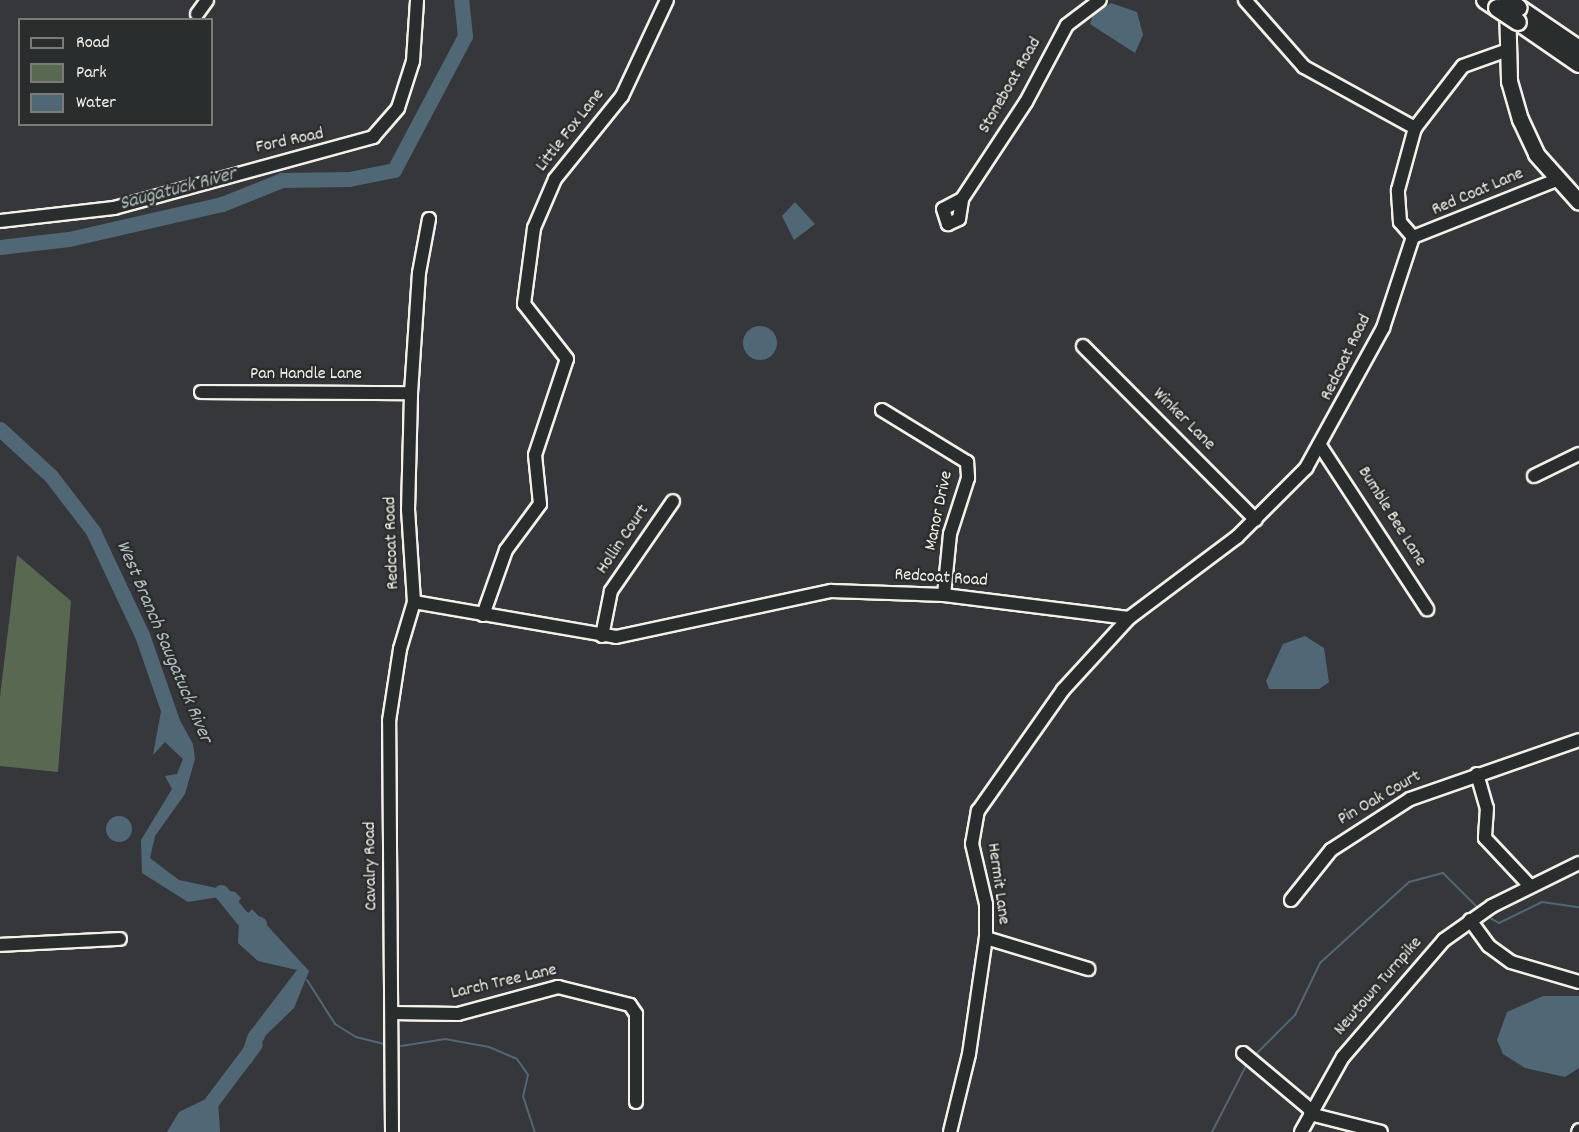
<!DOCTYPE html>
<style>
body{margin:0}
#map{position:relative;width:1579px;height:1132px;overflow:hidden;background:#36373b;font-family:Dekko,sans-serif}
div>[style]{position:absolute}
.green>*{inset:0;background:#596851}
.water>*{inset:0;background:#506875}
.round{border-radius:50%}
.stream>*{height:2px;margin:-1px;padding:0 1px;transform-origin:1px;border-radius:1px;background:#506875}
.river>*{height:15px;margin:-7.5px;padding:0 7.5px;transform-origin:7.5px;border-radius:7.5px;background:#506875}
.roads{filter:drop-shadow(2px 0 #f4f1e8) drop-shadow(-2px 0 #f4f1e8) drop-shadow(0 2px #f4f1e8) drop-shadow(0 -2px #f4f1e8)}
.minor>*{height:12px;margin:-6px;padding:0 6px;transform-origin:6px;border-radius:6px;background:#2a2d2e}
.major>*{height:15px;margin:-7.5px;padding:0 7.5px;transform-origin:7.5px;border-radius:7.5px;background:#2a2d2e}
.highway>*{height:16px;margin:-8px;padding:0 8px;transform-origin:8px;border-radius:8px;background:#2a2d2e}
.bridges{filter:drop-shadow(2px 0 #f4f1e8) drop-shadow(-2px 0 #f4f1e8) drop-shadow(0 2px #f4f1e8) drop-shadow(0 -2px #f4f1e8)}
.highway-bridge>*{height:16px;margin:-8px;padding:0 8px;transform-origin:8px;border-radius:8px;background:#2a2d2e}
span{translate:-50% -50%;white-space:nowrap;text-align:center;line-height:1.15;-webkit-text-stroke:5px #2a2d2e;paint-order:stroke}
.street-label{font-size:18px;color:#f4f1e8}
.water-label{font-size:20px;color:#b2baba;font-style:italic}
.legend{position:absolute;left:18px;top:18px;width:195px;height:108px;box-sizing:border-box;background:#2a2d2e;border:2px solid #7b7b78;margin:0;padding:8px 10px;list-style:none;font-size:18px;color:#f4f1e8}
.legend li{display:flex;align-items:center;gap:12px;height:30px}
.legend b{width:30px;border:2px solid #7b7b78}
</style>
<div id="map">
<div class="green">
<i style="clip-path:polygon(17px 555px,71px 601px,58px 772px,0 766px,0 697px)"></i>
</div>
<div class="water">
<i style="clip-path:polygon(1111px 3px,1137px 12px,1143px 35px,1135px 53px,1090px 24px,1093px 15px)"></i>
<i style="clip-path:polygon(795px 202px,815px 224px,794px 240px,782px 216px)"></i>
<i class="round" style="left:743px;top:326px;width:34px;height:34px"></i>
<i style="clip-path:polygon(1305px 636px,1324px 648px,1329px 682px,1319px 689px,1269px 689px,1266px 681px,1283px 644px)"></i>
<i style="clip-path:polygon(162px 706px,172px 706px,193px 744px,195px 759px,185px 794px,155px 836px,150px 858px,179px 880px,235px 892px,241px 898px,237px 904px,219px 897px,188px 902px,142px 873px,141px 840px,172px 789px,165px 776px,177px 774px,183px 759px,165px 742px,153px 755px)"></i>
<i class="round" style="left:106px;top:816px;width:26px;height:26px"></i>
<i style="clip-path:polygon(252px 909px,309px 971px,294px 1008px,266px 1035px,251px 1064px,241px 1056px,248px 1034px,297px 970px,258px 961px,238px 943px,239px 924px)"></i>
<i style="clip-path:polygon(1543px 996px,1579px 996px,1579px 1068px,1565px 1077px,1525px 1068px,1503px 1054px,1497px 1040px,1507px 1012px)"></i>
<i style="clip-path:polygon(208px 1098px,218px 1100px,220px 1132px,167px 1132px,179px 1112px)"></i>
</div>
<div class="stream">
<i style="left:1485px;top:915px;width:16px;rotate:30deg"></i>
<i style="left:1499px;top:923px;width:48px;rotate:-26deg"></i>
<i style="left:1542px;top:902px;width:37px;rotate:8deg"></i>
<i style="left:307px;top:980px;width:52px;rotate:57.5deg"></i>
<i style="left:335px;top:1024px;width:25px;rotate:32deg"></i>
<i style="left:356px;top:1037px;width:32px;rotate:14deg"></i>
<i style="left:401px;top:1046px;width:45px;rotate:-9deg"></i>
<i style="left:445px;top:1039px;width:45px;rotate:10.3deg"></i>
<i style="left:489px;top:1047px;width:30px;rotate:23deg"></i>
<i style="left:517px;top:1059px;width:19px;rotate:55deg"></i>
<i style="left:528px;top:1075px;width:22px;rotate:103deg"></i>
<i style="left:523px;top:1096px;width:38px;rotate:72deg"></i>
<i style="left:1255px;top:1055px;width:57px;rotate:-45deg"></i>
<i style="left:1295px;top:1015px;width:58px;rotate:-64.3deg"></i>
<i style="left:1320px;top:963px;width:120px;rotate:-42.3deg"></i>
<i style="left:1409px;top:882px;width:35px;rotate:-15deg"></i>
<i style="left:1443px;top:873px;width:51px;rotate:45deg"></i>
<i style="left:1212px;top:1132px;width:76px;rotate:-62.8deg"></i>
</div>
<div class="river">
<i style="left:0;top:247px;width:69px;rotate:-6.6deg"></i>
<i style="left:69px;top:239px;width:157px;rotate:-12.9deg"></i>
<i style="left:222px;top:204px;width:65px;rotate:-21.8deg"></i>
<i style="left:282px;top:180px;width:67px;rotate:-0.9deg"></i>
<i style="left:349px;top:179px;width:46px;rotate:-11.3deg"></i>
<i style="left:394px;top:170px;width:152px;rotate:-62.1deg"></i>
<i style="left:465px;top:36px;width:36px;rotate:-96deg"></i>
<i style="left:0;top:429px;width:69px;rotate:42.7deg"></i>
<i style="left:51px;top:476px;width:69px;rotate:52.6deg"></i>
<i style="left:93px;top:531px;width:115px;rotate:64.8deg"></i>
<i style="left:142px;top:635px;width:94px;rotate:70.8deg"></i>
<i style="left:221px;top:892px;width:33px;rotate:51deg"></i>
<i style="left:242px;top:918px;width:18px;rotate:19deg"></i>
<i style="left:212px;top:1101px;width:71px;rotate:-53deg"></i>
</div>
<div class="roads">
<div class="minor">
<i style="left:1245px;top:0;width:89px;rotate:48.6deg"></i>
<i style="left:1304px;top:67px;width:127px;rotate:28.8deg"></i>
<i style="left:197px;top:14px;width:17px;rotate:-54deg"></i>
<i style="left:962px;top:199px;width:21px;rotate:152deg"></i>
<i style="left:943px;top:209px;width:16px;rotate:72deg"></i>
<i style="left:948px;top:224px;width:12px;rotate:-24deg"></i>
<i style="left:959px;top:219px;width:20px;rotate:-81deg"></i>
<i style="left:962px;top:199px;width:116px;rotate:-56.6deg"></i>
<i style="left:1026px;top:102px;width:87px;rotate:-62deg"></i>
<i style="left:1067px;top:25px;width:41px;rotate:-37.1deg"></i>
<i style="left:0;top:221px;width:115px;rotate:-6.5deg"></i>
<i style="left:114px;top:208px;width:269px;rotate:-15.3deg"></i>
<i style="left:373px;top:137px;width:38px;rotate:-49deg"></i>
<i style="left:398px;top:108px;width:49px;rotate:-72.3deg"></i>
<i style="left:413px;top:61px;width:61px;rotate:-86.2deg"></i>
<i style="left:1413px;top:237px;width:20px;rotate:-131deg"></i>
<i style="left:1400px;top:222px;width:32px;rotate:-94deg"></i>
<i style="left:1398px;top:190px;width:64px;rotate:-74.7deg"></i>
<i style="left:1415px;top:128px;width:78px;rotate:-52.3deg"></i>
<i style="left:1463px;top:66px;width:45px;rotate:-19.7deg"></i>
<i style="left:1413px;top:237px;width:154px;rotate:-21.7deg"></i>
<i style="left:1083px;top:346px;width:245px;rotate:45.2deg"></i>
<i style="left:201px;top:392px;width:210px;rotate:0.3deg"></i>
<i style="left:882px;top:410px;width:100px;rotate:31.5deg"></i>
<i style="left:967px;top:462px;width:16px;rotate:86deg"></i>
<i style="left:968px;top:478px;width:59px;rotate:107.8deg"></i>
<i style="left:950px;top:534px;width:61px;rotate:95.6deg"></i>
<i style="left:1321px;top:447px;width:194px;rotate:56.8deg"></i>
<i style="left:1534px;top:476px;width:50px;rotate:-26.1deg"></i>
<i style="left:414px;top:602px;width:205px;rotate:9.8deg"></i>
<i style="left:616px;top:637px;width:220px;rotate:-12.1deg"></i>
<i style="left:831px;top:591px;width:113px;rotate:2deg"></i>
<i style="left:944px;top:595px;width:186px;rotate:7.1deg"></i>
<i style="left:414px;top:602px;width:92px;rotate:-93.7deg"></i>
<i style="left:408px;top:510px;width:117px;rotate:-88.5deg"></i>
<i style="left:411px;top:393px;width:120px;rotate:-86.2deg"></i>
<i style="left:419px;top:273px;width:55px;rotate:-79.5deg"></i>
<i style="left:483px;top:615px;width:69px;rotate:-70.5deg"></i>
<i style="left:506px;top:550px;width:57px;rotate:-53.5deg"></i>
<i style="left:540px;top:504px;width:49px;rotate:-95.8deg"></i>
<i style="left:535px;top:455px;width:101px;rotate:-71.6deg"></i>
<i style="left:567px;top:359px;width:70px;rotate:-128deg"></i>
<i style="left:524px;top:304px;width:77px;rotate:-82.5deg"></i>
<i style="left:534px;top:228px;width:53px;rotate:-66.8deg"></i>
<i style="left:555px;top:179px;width:107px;rotate:-51.1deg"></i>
<i style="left:622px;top:96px;width:106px;rotate:-64.9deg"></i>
<i style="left:602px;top:636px;width:46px;rotate:-78.7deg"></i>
<i style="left:611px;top:591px;width:109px;rotate:-55.4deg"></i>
<i style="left:1477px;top:774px;width:35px;rotate:74deg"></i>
<i style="left:1487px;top:808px;width:30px;rotate:94deg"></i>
<i style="left:1485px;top:838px;width:66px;rotate:46.8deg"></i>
<i style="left:1291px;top:900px;width:64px;rotate:-51.3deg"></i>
<i style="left:1331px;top:850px;width:94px;rotate:-32.8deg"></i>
<i style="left:1410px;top:799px;width:179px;rotate:-19.2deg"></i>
<i style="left:1470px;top:920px;width:32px;rotate:54deg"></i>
<i style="left:1489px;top:946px;width:27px;rotate:36deg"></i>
<i style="left:1511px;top:962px;width:71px;rotate:16.4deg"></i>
<i style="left:986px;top:938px;width:107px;rotate:16.9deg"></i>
<i style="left:0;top:945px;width:120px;rotate:-2.9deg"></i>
<i style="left:392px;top:1013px;width:66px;rotate:0.9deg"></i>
<i style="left:458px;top:1014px;width:104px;rotate:-15.1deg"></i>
<i style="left:558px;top:987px;width:74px;rotate:14deg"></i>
<i style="left:630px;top:1005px;width:11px;rotate:56deg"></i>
<i style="left:636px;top:1014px;width:88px;rotate:90deg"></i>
<i style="left:1243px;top:1053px;width:90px;rotate:40deg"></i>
<i style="left:1310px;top:1114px;width:73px;rotate:14.2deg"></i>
<i style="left:392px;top:1132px;width:411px;rotate:-90.4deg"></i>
<i style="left:389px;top:721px;width:73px;rotate:-81.3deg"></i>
<i style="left:400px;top:649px;width:49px;rotate:-73.4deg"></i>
<i style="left:950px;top:1132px;width:80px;rotate:-76.3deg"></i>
<i style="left:969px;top:1054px;width:117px;rotate:-81.7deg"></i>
<i style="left:986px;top:938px;width:34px;rotate:-90deg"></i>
<i style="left:986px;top:904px;width:62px;rotate:-103.1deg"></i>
<i style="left:972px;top:844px;width:34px;rotate:-80deg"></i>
<i style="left:978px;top:811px;width:148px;rotate:-54.9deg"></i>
<i style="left:1063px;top:690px;width:98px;rotate:-47.5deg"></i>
<i style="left:1129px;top:618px;width:135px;rotate:-36.9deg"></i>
<i style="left:1237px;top:537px;width:98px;rotate:-45deg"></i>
<i style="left:1306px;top:468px;width:160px;rotate:-61.2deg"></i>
<i style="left:1383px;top:328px;width:96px;rotate:-71.8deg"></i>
<i style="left:1301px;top:1132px;width:86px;rotate:-60.8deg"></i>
<i style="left:1343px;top:1057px;width:155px;rotate:-49.2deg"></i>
<i style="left:1444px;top:940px;width:59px;rotate:-35.3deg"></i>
<i style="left:1492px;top:906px;width:97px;rotate:-26.3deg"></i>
<i style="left:1578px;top:1132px;width:2px;rotate:-63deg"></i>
</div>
<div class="major">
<i style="left:1507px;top:3px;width:78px;rotate:88.5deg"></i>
<i style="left:1509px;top:81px;width:40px;rotate:74deg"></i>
<i style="left:1520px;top:119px;width:38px;rotate:65deg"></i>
<i style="left:1536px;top:154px;width:64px;rotate:48.1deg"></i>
</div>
<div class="highway">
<i style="left:1485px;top:0;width:14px;rotate:34deg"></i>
<i style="left:1519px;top:8px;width:73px;rotate:34.3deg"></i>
<i style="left:1518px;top:22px;width:74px;rotate:34.5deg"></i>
</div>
</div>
<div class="bridges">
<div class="highway-bridge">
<i style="left:1507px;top:0;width:14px;rotate:34deg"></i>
<i style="left:1497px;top:8px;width:25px;rotate:34deg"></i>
</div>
</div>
<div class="street-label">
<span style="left:1011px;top:86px;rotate:-60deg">Stoneboat Road</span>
<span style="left:571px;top:131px;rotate:-52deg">Little Fox Lane</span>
<span style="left:290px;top:142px;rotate:-12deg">Ford Road</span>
<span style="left:1478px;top:193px;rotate:-23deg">Red Coat Lane</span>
<span style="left:1347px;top:358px;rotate:-64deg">Redcoat Road</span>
<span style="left:306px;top:375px">Pan Handle Lane</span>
<span style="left:1183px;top:420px;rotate:45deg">Winker Lane</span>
<span style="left:940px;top:511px;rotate:-78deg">Manor Drive</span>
<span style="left:1391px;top:517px;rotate:58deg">Bumble Bee Lane</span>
<span style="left:624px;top:540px;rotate:-56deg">Hollin Court</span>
<span style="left:393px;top:543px;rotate:-92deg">Redcoat Road</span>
<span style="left:941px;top:579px;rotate:4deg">Redcoat Road</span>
<span style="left:1380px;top:799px;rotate:-30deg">Pin Oak Court</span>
<span style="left:372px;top:866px;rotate:-91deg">Cavalry Road</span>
<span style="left:997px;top:884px;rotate:82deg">Hermit Lane</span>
<span style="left:504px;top:983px;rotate:-13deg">Larch Tree Lane</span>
<span style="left:1379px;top:987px;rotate:-49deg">Newtown Turnpike</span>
</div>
<div class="water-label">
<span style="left:178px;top:190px;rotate:-15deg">Saugatuck River</span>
<span style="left:163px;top:642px;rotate:67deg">West Branch Saugatuck River</span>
</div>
<ul class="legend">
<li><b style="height:8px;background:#2a2d2e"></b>Road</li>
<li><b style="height:16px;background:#596851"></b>Park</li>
<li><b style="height:16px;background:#506875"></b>Water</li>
</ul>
</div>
